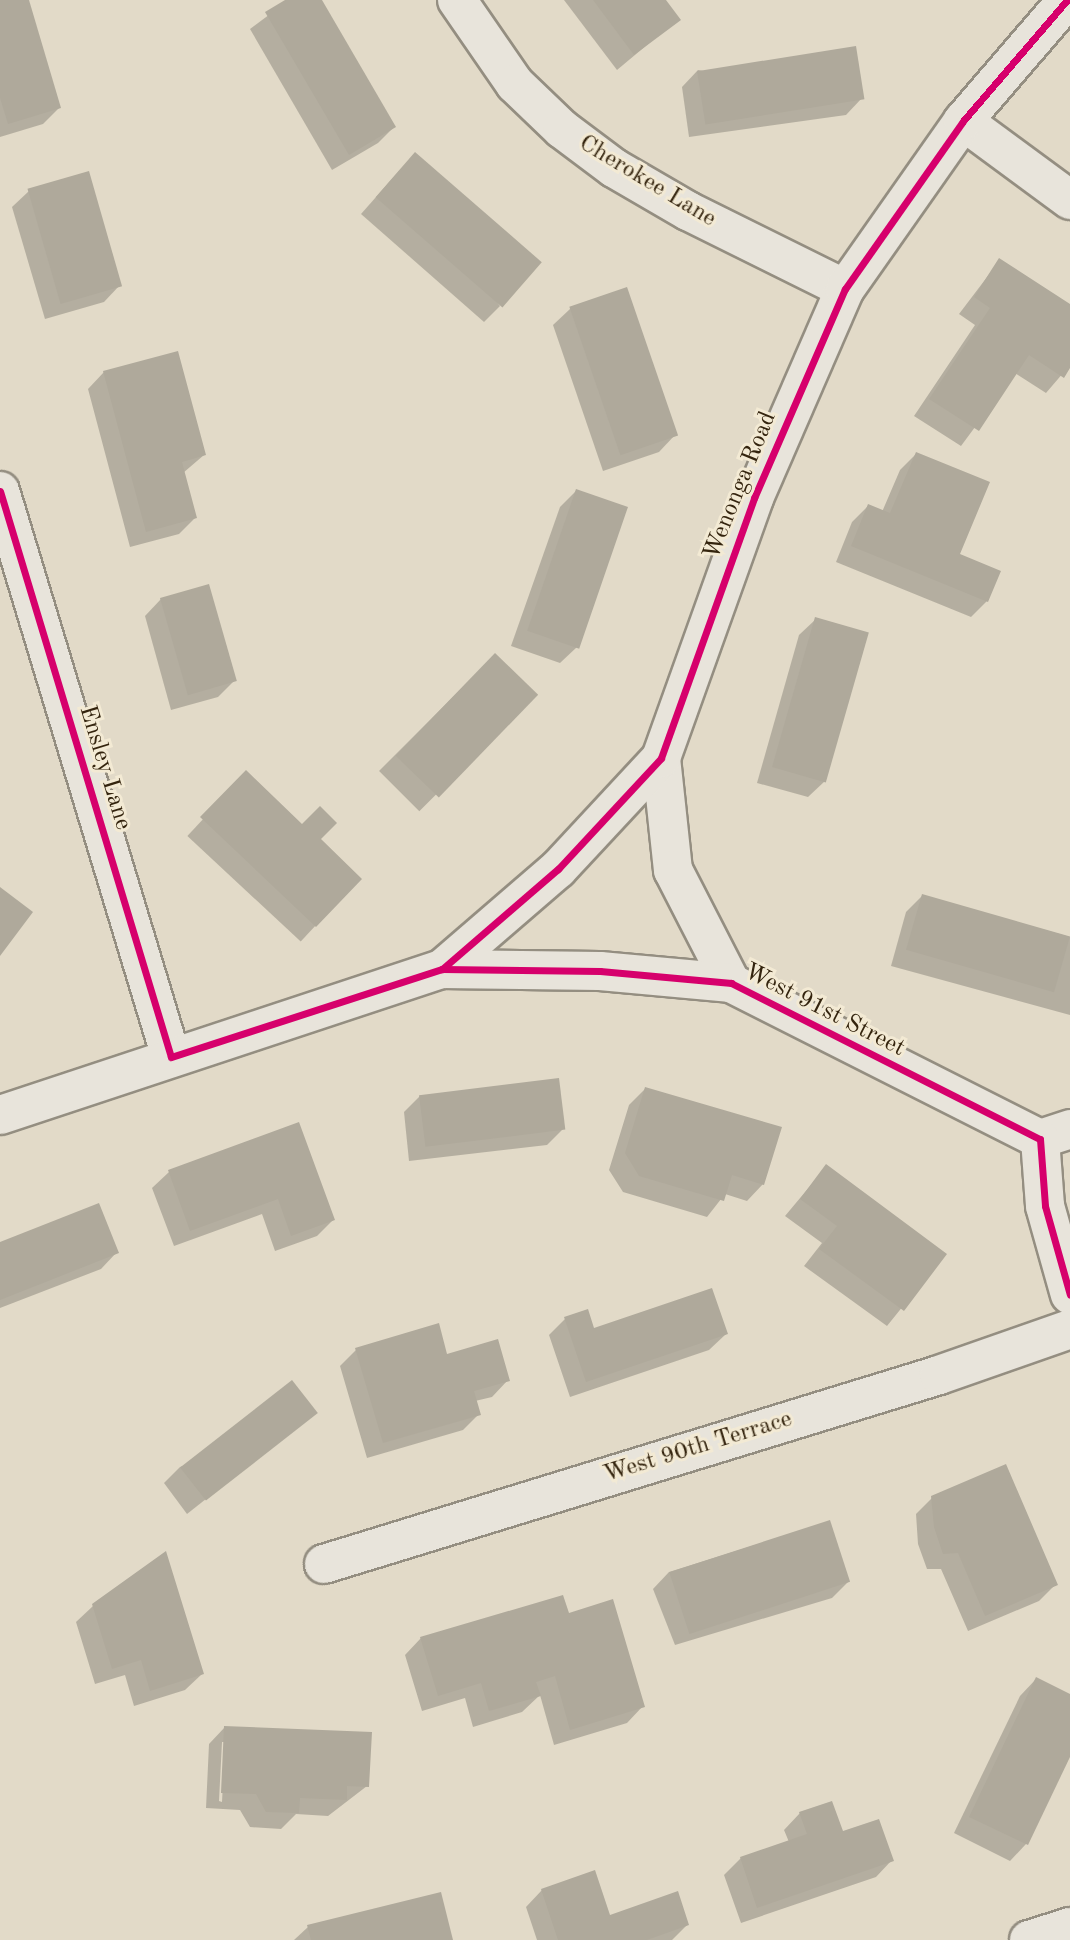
<!DOCTYPE html>
<style>
body{margin:0}
#map{position:relative;width:1070px;height:1940px;overflow:hidden;background:#e2dac8;font-family:"Old Standard TT",serif}
div>[style]{position:absolute}
.shadow>*{inset:0;background:#0003;transform-origin:0 0}
.building>*{inset:0;background:#afa99b;transform-origin:0 0}
.roads{filter:drop-shadow(2px 0 #948e81) drop-shadow(-2px 0 #948e81) drop-shadow(0 2px #948e81) drop-shadow(0 -2px #948e81)}
.street>*{height:38px;margin:-19px;padding:0 19px;transform-origin:19px;border-radius:19px;background:#e8e4db}
.cycleway>*{height:7px;margin:-3.5px;padding:0 3.5px;transform-origin:3.5px;border-radius:3.5px;background:#d6006c}
span{translate:-50% -50%;white-space:nowrap;text-align:center;line-height:1.15;-webkit-text-stroke:6px #f3ead4;paint-order:stroke}
.street-label{font-size:24px;color:#34240e}
</style>
<div id="map">
<div class="shadow">
<i style="clip-path:polygon(0 0,27px 0,59px 108px,43px 124px,0 137px)"></i>
<i style="clip-path:polygon(289px 0,320px 0,394px 127px,378px 143px,332px 170px,250px 29px)"></i>
<i style="clip-path:polygon(564px 0,664px 0,678px 19px,617px 70px)"></i>
<i style="clip-path:polygon(698px 70px,862px 98px,846px 115px,689px 137px,682px 87px)"></i>
<i style="clip-path:polygon(399px 171px,500px 306px,484px 322px,361px 214px)"></i>
<i style="clip-path:polygon(29px 191px,120px 285px,104px 302px,45px 319px,12px 207px)"></i>
<i style="clip-path:polygon(1000px 260px,1070px 306px,1070px 365px,1046px 393px,1015px 373px,961px 446px,914px 416px,975px 325px,959px 314px)"></i>
<i style="clip-path:polygon(626px 290px,675px 435px,659px 452px,603px 471px,553px 325px,570px 309px)"></i>
<i style="clip-path:polygon(104px 372px,204px 455px,183px 473px,195px 518px,179px 534px,130px 547px,88px 389px)"></i>
<i style="clip-path:polygon(916px 454px,957px 555px,987px 601px,971px 617px,836px 562px,852px 522px,868px 506px,882px 512px,900px 470px)"></i>
<i style="clip-path:polygon(576px 491px,577px 647px,560px 663px,511px 646px,560px 507px)"></i>
<i style="clip-path:polygon(161px 599px,234px 681px,218px 697px,171px 710px,145px 616px)"></i>
<i style="clip-path:polygon(816px 619px,825px 781px,808px 797px,757px 783px,799px 635px)"></i>
<i style="left:495px;top:655px;width:57px;height:164px;rotate:45deg"></i>
<i style="left:246px;top:773px;width:155px;height:86px;rotate:43deg"></i>
<i style="clip-path:polygon(922px 896px,1070px 937px,1070px 1015px,891px 966px,906px 912px)"></i>
<i style="clip-path:polygon(645px 1089px,763px 1184px,747px 1201px,725px 1194px,707px 1217px,623px 1192px,609px 1170px,629px 1105px)"></i>
<i style="clip-path:polygon(420px 1096px,563px 1129px,547px 1145px,409px 1161px,404px 1112px)"></i>
<i style="clip-path:polygon(298px 1124px,333px 1220px,317px 1236px,275px 1251px,262px 1214px,174px 1246px,152px 1188px,169px 1172px)"></i>
<i style="clip-path:polygon(826px 1167px,945px 1254px,887px 1326px,804px 1266px,822px 1243px,785px 1216px)"></i>
<i style="clip-path:polygon(0 1244px,117px 1252px,101px 1269px,0 1308px)"></i>
<i style="clip-path:polygon(565px 1319px,593px 1331px,726px 1334px,709px 1350px,570px 1397px,549px 1335px)"></i>
<i style="clip-path:polygon(356px 1350px,446px 1356px,508px 1380px,492px 1397px,475px 1401px,479px 1414px,463px 1430px,367px 1458px,340px 1366px)"></i>
<i style="clip-path:polygon(315px 1413px,187px 1514px,164px 1483px,180px 1467px)"></i>
<i style="clip-path:polygon(932px 1498px,1055px 1585px,1039px 1601px,968px 1631px,941px 1569px,927px 1569px,918px 1544px,916px 1514px)"></i>
<i style="clip-path:polygon(829px 1522px,848px 1582px,832px 1598px,675px 1645px,653px 1589px,669px 1572px)"></i>
<i style="clip-path:polygon(93px 1606px,202px 1674px,185px 1690px,134px 1706px,125px 1675px,95px 1684px,76px 1622px)"></i>
<i style="clip-path:polygon(567px 1615px,643px 1706px,627px 1723px,554px 1745px,540px 1695px,522px 1712px,473px 1727px,465px 1698px,422px 1711px,405px 1655px,421px 1638px)"></i>
<i style="clip-path:polygon(1036px 1679px,1070px 1696px,1070px 1753px,1026px 1844px,1010px 1861px,954px 1833px,1020px 1696px)"></i>
<i style="clip-path:polygon(evenodd,225px 1727px,367px 1786px,328px 1816px,296px 1814px,281px 1829px,250px 1827px,240px 1810px,206px 1808px,209px 1744px,225px 1727px,222px 1742px,225px 1742px,222px 1802px,219px 1801px,222px 1742px)"></i>
<i style="clip-path:polygon(800px 1813px,892px 1860px,876px 1877px,741px 1923px,724px 1875px,741px 1858px,789px 1842px,784px 1830px)"></i>
<i style="clip-path:polygon(542px 1890px,609px 1917px,687px 1925px,672px 1940px,537px 1940px,526px 1907px)"></i>
<i style="clip-path:polygon(308px 1927px,452px 1940px,294px 1940px)"></i>
</div>
<div class="building">
<i style="clip-path:polygon(0 0,29px 0,61px 108px,8px 124px,0 98px)"></i>
<i style="clip-path:polygon(285px 0,322px 0,396px 127px,349px 155px,265px 12px)"></i>
<i style="clip-path:polygon(593px 0,666px 0,681px 20px,634px 55px)"></i>
<i style="left:856px;top:46px;width:54px;height:161px;rotate:81deg"></i>
<i style="left:415px;top:152px;width:168px;height:60px;rotate:41deg"></i>
<i style="left:89px;top:171px;width:120px;height:64px;rotate:74deg"></i>
<i style="clip-path:polygon(999px 258px,1070px 304px,1070px 368px,1064px 378px,1029px 355px,979px 431px,929px 399px,990px 308px,974px 297px)"></i>
<i style="left:627px;top:287px;width:157px;height:61px;rotate:71deg"></i>
<i style="clip-path:polygon(178px 351px,206px 455px,182px 462px,197px 518px,146px 532px,103px 371px)"></i>
<i style="clip-path:polygon(916px 452px,990px 482px,960px 554px,1001px 571px,988px 602px,851px 546px,868px 504px,890px 513px)"></i>
<i style="left:576px;top:489px;width:55px;height:150px;rotate:19deg"></i>
<i style="left:209px;top:584px;width:101px;height:51px;rotate:74deg"></i>
<i style="left:815px;top:617px;width:56px;height:156px;rotate:16deg"></i>
<i style="left:495px;top:653px;width:60px;height:143px;rotate:44deg"></i>
<i style="clip-path:polygon(246px 770px,302px 824px,320px 806px,337px 823px,321px 839px,362px 879px,316px 927px,200px 817px)"></i>
<i style="clip-path:polygon(0 887px,33px 912px,0 956px)"></i>
<i style="left:922px;top:894px;width:154px;height:58px;rotate:16deg"></i>
<i style="left:559px;top:1078px;width:52px;height:141px;rotate:83deg"></i>
<i style="clip-path:polygon(645px 1087px,782px 1127px,764px 1185px,732px 1175px,724px 1201px,639px 1176px,625px 1153px)"></i>
<i style="clip-path:polygon(299px 1122px,335px 1220px,291px 1236px,278px 1199px,190px 1231px,168px 1170px)"></i>
<i style="clip-path:polygon(826px 1164px,947px 1254px,904px 1311px,819px 1249px,837px 1226px,800px 1199px)"></i>
<i style="clip-path:polygon(99px 1203px,119px 1253px,0 1300px,0 1242px)"></i>
<i style="clip-path:polygon(712px 1288px,728px 1334px,586px 1382px,564px 1317px,588px 1309px,594px 1328px)"></i>
<i style="clip-path:polygon(439px 1323px,447px 1354px,498px 1339px,510px 1381px,474px 1391px,481px 1415px,383px 1443px,355px 1348px)"></i>
<i style="left:292px;top:1380px;width:42px;height:142px;rotate:52deg"></i>
<i style="clip-path:polygon(1006px 1464px,1058px 1585px,985px 1616px,958px 1553px,943px 1554px,934px 1527px,931px 1496px)"></i>
<i style="left:830px;top:1520px;width:65px;height:169px;rotate:72deg"></i>
<i style="clip-path:polygon(166px 1551px,204px 1674px,150px 1691px,141px 1660px,112px 1669px,92px 1604px)"></i>
<i style="clip-path:polygon(563px 1595px,569px 1613px,613px 1599px,645px 1707px,570px 1730px,555px 1676px,536px 1682px,541px 1696px,489px 1711px,481px 1683px,438px 1696px,420px 1637px)"></i>
<i style="clip-path:polygon(1036px 1677px,1070px 1694px,1070px 1757px,1028px 1845px,969px 1817px)"></i>
<i style="clip-path:polygon(224px 1726px,372px 1732px,369px 1787px,347px 1786px,347px 1800px,300px 1798px,299px 1813px,266px 1812px,256px 1794px,221px 1793px)"></i>
<i style="clip-path:polygon(832px 1801px,843px 1831px,879px 1819px,894px 1861px,757px 1908px,740px 1857px,807px 1834px,799px 1812px)"></i>
<i style="clip-path:polygon(595px 1870px,610px 1915px,678px 1891px,689px 1925px,647px 1940px,558px 1940px,541px 1889px)"></i>
<i style="clip-path:polygon(441px 1892px,453px 1940px,311px 1940px,307px 1925px)"></i>
</div>
<div class="roads">
<div class="street">
<i style="left:457px;top:0;width:102px;rotate:55.4deg"></i>
<i style="left:515px;top:84px;width:65px;rotate:43.8deg"></i>
<i style="left:562px;top:129px;width:65px;rotate:36.9deg"></i>
<i style="left:614px;top:168px;width:86px;rotate:30.2deg"></i>
<i style="left:688px;top:211px;width:175px;rotate:26.4deg"></i>
<i style="left:963px;top:121px;width:133px;rotate:36.4deg"></i>
<i style="left:0;top:491px;width:591px;rotate:73.19deg"></i>
<i style="left:661px;top:758px;width:113px;rotate:83.9deg"></i>
<i style="left:673px;top:870px;width:127px;rotate:62.8deg"></i>
<i style="left:442px;top:969px;width:153px;rotate:-40.8deg"></i>
<i style="left:558px;top:869px;width:151px;rotate:-47.1deg"></i>
<i style="left:661px;top:758px;width:276px;rotate:-70.3deg"></i>
<i style="left:754px;top:498px;width:228px;rotate:-66.5deg"></i>
<i style="left:845px;top:289px;width:205px;rotate:-54.9deg"></i>
<i style="left:963px;top:121px;width:160px;rotate:-49.3deg"></i>
<i style="left:0;top:1115px;width:465px;rotate:-18.3deg"></i>
<i style="left:442px;top:969px;width:158px;rotate:0.7deg"></i>
<i style="left:600px;top:971px;width:132px;rotate:5.2deg"></i>
<i style="left:731px;top:983px;width:346px;rotate:26.8deg"></i>
<i style="left:1040px;top:1139px;width:32px;rotate:-18deg"></i>
<i style="left:1040px;top:1139px;width:67px;rotate:85.7deg"></i>
<i style="left:1045px;top:1206px;width:92px;rotate:74.3deg"></i>
<i style="left:324px;top:1564px;width:643px;rotate:-17.08deg"></i>
<i style="left:939px;top:1375px;width:139px;rotate:-19.3deg"></i>
<i style="left:1029px;top:1940px;width:43px;rotate:-17.6deg"></i>
</div>
</div>
<div class="cycleway">
<i style="left:0;top:491px;width:591px;rotate:73.19deg"></i>
<i style="left:171px;top:1057px;width:285px;rotate:-18deg"></i>
<i style="left:442px;top:969px;width:158px;rotate:0.7deg"></i>
<i style="left:600px;top:971px;width:132px;rotate:5.2deg"></i>
<i style="left:731px;top:983px;width:346px;rotate:26.8deg"></i>
<i style="left:1040px;top:1139px;width:67px;rotate:85.7deg"></i>
<i style="left:1045px;top:1206px;width:92px;rotate:74.3deg"></i>
<i style="left:442px;top:969px;width:153px;rotate:-40.8deg"></i>
<i style="left:558px;top:869px;width:151px;rotate:-47.1deg"></i>
<i style="left:661px;top:758px;width:276px;rotate:-70.3deg"></i>
<i style="left:754px;top:498px;width:228px;rotate:-66.5deg"></i>
<i style="left:845px;top:289px;width:205px;rotate:-54.9deg"></i>
<i style="left:963px;top:121px;width:160px;rotate:-49.3deg"></i>
</div>
<div class="street-label">
<span style="left:647px;top:182px;rotate:31deg">Cherokee Lane</span>
<span style="left:741px;top:486px;rotate:-68deg">Wenonga Road</span>
<span style="left:104px;top:768px;rotate:73deg">Ensley Lane</span>
<span style="left:824px;top:1011px;rotate:27deg">West 91st Street</span>
<span style="left:698px;top:1448px;rotate:-17deg">West 90th Terrace</span>
</div>
</div>
